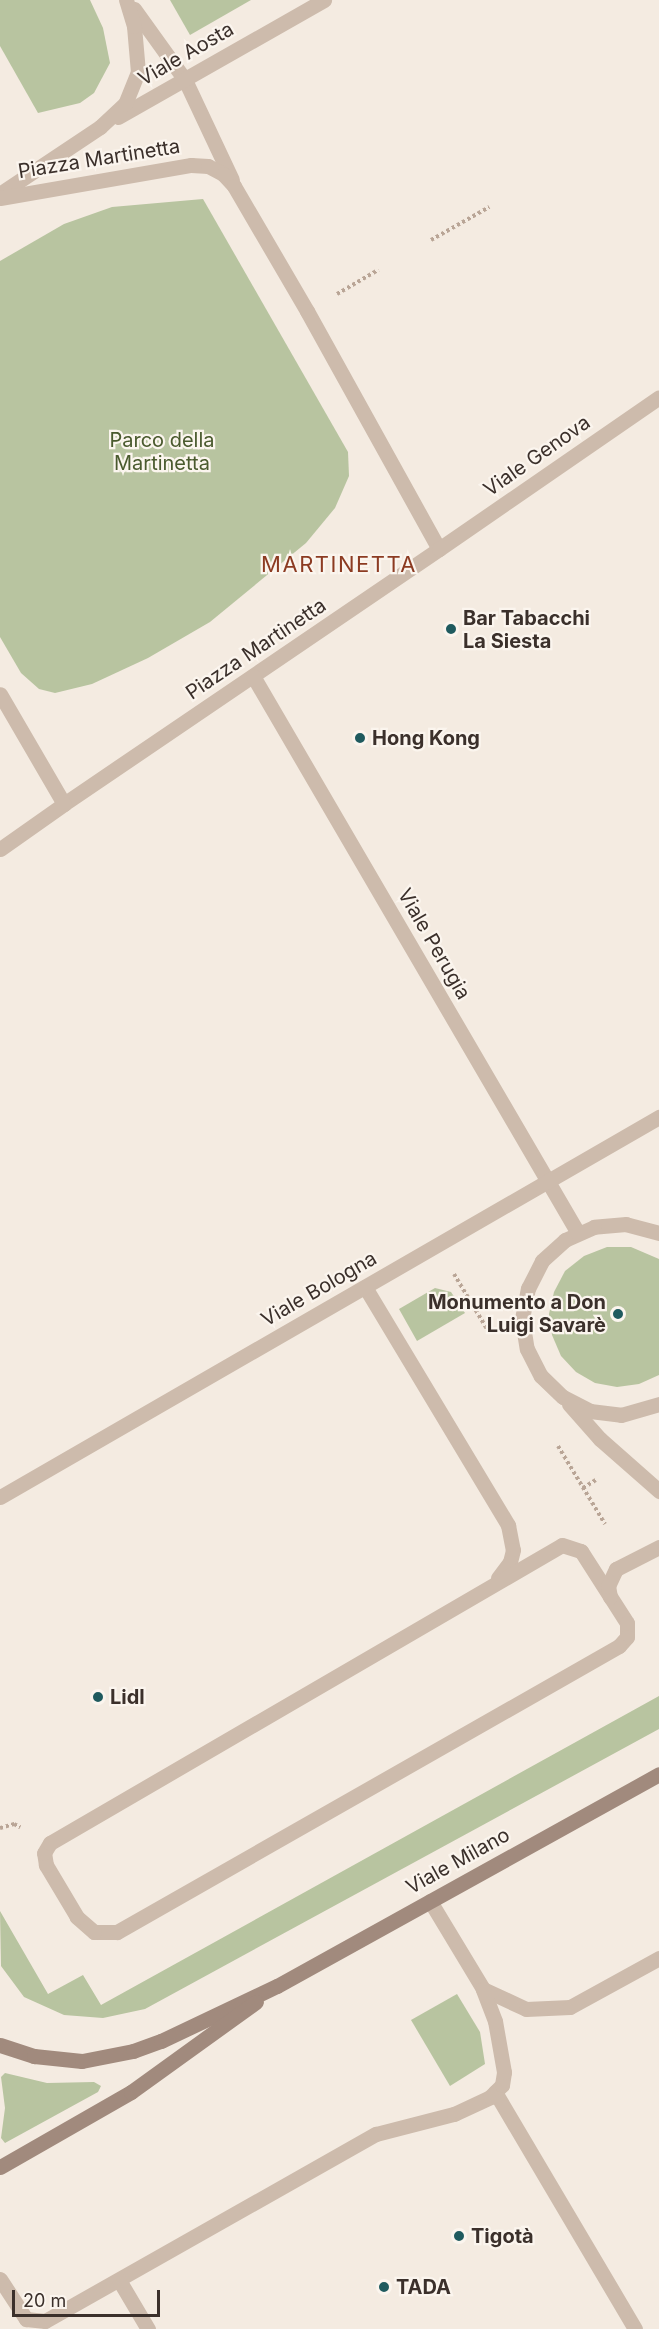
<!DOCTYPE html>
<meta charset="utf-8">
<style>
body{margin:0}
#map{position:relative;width:659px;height:2329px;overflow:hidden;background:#f4ebe1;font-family:Inter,sans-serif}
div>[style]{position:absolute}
.green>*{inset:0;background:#b8c4a0}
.path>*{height:4px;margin-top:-2px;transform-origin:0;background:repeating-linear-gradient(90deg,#b9a596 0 3px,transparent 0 6px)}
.lane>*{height:15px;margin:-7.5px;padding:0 7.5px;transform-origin:7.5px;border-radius:7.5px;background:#cdbbac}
.street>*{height:15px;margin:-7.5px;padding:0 7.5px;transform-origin:7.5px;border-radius:7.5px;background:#cdbbac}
.secondary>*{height:15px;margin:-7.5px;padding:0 7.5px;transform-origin:7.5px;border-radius:7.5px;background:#a18a7d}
.dots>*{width:16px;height:16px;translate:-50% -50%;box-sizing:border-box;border:3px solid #fbf5ee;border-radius:50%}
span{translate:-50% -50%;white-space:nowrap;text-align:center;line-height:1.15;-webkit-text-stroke:4.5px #fbf5ee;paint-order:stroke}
.street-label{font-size:20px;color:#3b302b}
.park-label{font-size:20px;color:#4a5a2e}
.poi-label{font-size:20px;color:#3b302b;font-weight:700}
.left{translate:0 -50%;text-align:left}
.right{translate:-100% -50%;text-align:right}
.quarter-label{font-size:22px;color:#8c3b22;letter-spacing:1.5px}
.scale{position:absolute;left:12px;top:2290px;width:148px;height:27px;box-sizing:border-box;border:3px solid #3b302b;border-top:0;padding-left:8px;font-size:18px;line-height:21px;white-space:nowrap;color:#3b302b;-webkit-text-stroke:4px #fbf5ee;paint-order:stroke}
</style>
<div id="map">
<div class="green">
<i style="clip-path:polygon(0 0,90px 0,103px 28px,110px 63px,94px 93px,80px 103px,38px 113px,0 46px)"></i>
<i style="clip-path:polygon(170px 0,251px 0,190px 35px)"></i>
<i style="clip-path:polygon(203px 199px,348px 452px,349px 476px,335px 508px,306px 543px,210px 622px,148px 658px,92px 684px,55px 693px,39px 689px,21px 673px,0 637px,0 261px,64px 224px,112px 207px)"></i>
<i style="clip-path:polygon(607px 1247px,631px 1247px,659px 1259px,659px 1375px,639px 1384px,617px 1387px,595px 1383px,576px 1372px,561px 1356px,552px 1335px,549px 1314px,554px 1292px,565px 1271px,584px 1256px)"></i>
<i style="clip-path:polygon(435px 1288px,451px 1292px,465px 1313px,417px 1341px,399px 1309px)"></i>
<i style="clip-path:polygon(659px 1696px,659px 1729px,145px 2009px,103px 2018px,64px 2015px,24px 1997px,1px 1966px,0 1911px,48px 1994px,83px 1975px,101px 2005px)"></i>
<i style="clip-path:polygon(457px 1994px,480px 2032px,485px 2064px,450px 2086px,411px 2020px)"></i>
<i style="clip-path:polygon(5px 2073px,47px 2083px,94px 2082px,101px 2086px,98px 2092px,5px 2143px,1px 2138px,5px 2108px,1px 2077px)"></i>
</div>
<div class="path">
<i style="left:431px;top:240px;width:67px;rotate:-29.6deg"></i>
<i style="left:337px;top:294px;width:48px;rotate:-30.3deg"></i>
<i style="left:454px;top:1274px;width:64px;rotate:59deg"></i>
<i style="left:558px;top:1446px;width:91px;rotate:58.9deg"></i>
<i style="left:583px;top:1488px;width:15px;rotate:-32deg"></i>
<i style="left:0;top:1828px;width:15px;rotate:-16deg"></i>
<i style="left:14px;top:1824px;width:7px;rotate:27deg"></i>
</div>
<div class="lane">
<i style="left:365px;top:1287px;width:278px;rotate:59deg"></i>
<i style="left:508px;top:1525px;width:25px;rotate:79deg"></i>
<i style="left:513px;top:1550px;width:12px;rotate:104deg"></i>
<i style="left:510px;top:1562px;width:20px;rotate:127deg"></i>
<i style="left:562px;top:1545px;width:20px;rotate:18deg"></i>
<i style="left:581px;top:1551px;width:85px;rotate:57.4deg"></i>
<i style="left:627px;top:1623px;width:14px;rotate:90deg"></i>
<i style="left:627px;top:1637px;width:12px;rotate:132deg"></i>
<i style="left:619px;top:1646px;width:578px;rotate:150.33deg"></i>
<i style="left:117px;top:1932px;width:23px;rotate:180deg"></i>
<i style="left:94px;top:1932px;width:23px;rotate:-139deg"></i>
<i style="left:77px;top:1917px;width:61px;rotate:-120.8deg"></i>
<i style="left:46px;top:1865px;width:12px;rotate:-99deg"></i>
<i style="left:44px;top:1853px;width:12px;rotate:-59deg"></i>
<i style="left:50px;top:1843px;width:592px;rotate:-30.2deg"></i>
<i style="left:610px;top:1597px;width:11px;rotate:-100deg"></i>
<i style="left:608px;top:1586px;width:19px;rotate:-65deg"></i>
<i style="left:616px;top:1569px;width:48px;rotate:-27.1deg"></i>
<i style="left:430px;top:1901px;width:103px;rotate:58.9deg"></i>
<i style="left:483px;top:1989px;width:47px;rotate:24.9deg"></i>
<i style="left:526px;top:2009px;width:44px;rotate:-2.6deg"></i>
<i style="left:570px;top:2007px;width:102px;rotate:-28.8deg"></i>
<i style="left:495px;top:2092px;width:275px;rotate:59.4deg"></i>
<i style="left:0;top:2279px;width:48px;rotate:57deg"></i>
<i style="left:26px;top:2319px;width:19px;rotate:6deg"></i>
<i style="left:45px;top:2321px;width:380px;rotate:-29.5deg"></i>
<i style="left:376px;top:2134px;width:81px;rotate:-14.4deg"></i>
<i style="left:454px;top:2114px;width:40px;rotate:-25deg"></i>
<i style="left:490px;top:2097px;width:17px;rotate:-45deg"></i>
<i style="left:502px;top:2085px;width:13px;rotate:-81deg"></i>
<i style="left:504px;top:2072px;width:52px;rotate:-100deg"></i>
<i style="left:495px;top:2021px;width:34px;rotate:-111deg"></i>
<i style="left:119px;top:2280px;width:57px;rotate:59.4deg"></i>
</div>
<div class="street">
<i style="left:134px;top:9px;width:87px;rotate:54.3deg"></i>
<i style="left:185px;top:80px;width:110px;rotate:64.8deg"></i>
<i style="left:118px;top:117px;width:237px;rotate:-29.6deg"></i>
<i style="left:1px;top:193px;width:119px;rotate:-33.7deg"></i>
<i style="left:100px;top:127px;width:34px;rotate:-43deg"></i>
<i style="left:125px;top:104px;width:35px;rotate:-68deg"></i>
<i style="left:138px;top:72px;width:46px;rotate:-95deg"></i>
<i style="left:134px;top:26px;width:27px;rotate:-107deg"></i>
<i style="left:0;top:198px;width:194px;rotate:-9.8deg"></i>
<i style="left:191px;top:165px;width:17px;rotate:3deg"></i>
<i style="left:208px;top:166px;width:17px;rotate:28deg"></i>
<i style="left:223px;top:174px;width:16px;rotate:47deg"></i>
<i style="left:234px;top:186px;width:145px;rotate:59.7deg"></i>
<i style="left:307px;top:311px;width:272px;rotate:61deg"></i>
<i style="left:439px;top:549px;width:453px;rotate:145.8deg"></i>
<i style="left:64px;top:804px;width:127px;rotate:-120.2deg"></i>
<i style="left:439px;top:549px;width:267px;rotate:-34.6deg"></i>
<i style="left:253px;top:676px;width:645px;rotate:59.74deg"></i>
<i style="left:0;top:849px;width:78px;rotate:-35.1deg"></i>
<i style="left:659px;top:1233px;width:34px;rotate:-165deg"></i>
<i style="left:626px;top:1224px;width:32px;rotate:175deg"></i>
<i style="left:594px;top:1227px;width:32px;rotate:156deg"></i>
<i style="left:565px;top:1240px;width:31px;rotate:138deg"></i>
<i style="left:542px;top:1261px;width:30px;rotate:117deg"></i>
<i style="left:528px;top:1288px;width:32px;rotate:101deg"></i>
<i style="left:522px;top:1319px;width:30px;rotate:81deg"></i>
<i style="left:527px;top:1349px;width:30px;rotate:63deg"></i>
<i style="left:541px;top:1376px;width:30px;rotate:44deg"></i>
<i style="left:563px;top:1397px;width:30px;rotate:27deg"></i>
<i style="left:590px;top:1411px;width:31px;rotate:7deg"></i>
<i style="left:621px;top:1415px;width:40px;rotate:-16deg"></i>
<i style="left:569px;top:1404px;width:47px;rotate:48.5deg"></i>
<i style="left:600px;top:1439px;width:79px;rotate:41.4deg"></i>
<i style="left:0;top:1497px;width:761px;rotate:-29.97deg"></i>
</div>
<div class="secondary">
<i style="left:0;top:2045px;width:36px;rotate:18deg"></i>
<i style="left:34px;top:2056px;width:48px;rotate:5.9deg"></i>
<i style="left:82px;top:2061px;width:52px;rotate:-11.1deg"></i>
<i style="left:133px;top:2051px;width:30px;rotate:-20deg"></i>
<i style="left:161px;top:2041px;width:128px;rotate:-25.4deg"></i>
<i style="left:277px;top:1986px;width:437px;rotate:-29deg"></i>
<i style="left:0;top:2167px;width:151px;rotate:-29.8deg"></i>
<i style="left:131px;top:2092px;width:154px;rotate:-35.8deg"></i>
</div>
<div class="dots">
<i style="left:451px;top:629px;background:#1f5a5e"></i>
<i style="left:360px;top:738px;background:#1f5a5e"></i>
<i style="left:618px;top:1314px;background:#1f5a5e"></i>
<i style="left:98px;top:1697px;background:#1f5a5e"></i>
<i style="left:459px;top:2236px;background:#1f5a5e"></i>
<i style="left:384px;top:2287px;background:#1f5a5e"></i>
</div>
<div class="street-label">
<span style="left:186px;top:54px;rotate:-30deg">Viale Aosta</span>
<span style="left:99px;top:159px;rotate:-9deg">Piazza Martinetta</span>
<span style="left:537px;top:456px;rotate:-35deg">Viale Genova</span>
<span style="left:256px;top:649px;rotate:-34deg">Piazza Martinetta</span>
<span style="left:434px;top:944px;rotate:60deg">Viale Perugia</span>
<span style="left:319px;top:1289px;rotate:-30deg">Viale Bologna</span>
<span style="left:458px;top:1861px;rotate:-29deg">Viale Milano</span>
</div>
<div class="park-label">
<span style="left:162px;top:452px">Parco della<br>Martinetta</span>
</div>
<div class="poi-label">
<span class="left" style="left:463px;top:630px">Bar Tabacchi<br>La Siesta</span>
<span class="left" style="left:372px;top:738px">Hong Kong</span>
<span class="right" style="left:606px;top:1314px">Monumento a Don<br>Luigi Savarè</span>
<span class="left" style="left:110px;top:1697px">Lidl</span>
<span class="left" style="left:471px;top:2236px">Tigotà</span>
<span class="left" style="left:396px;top:2287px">TADA</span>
</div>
<div class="quarter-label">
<span style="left:339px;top:565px">MARTINETTA</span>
</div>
<div class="scale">20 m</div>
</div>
